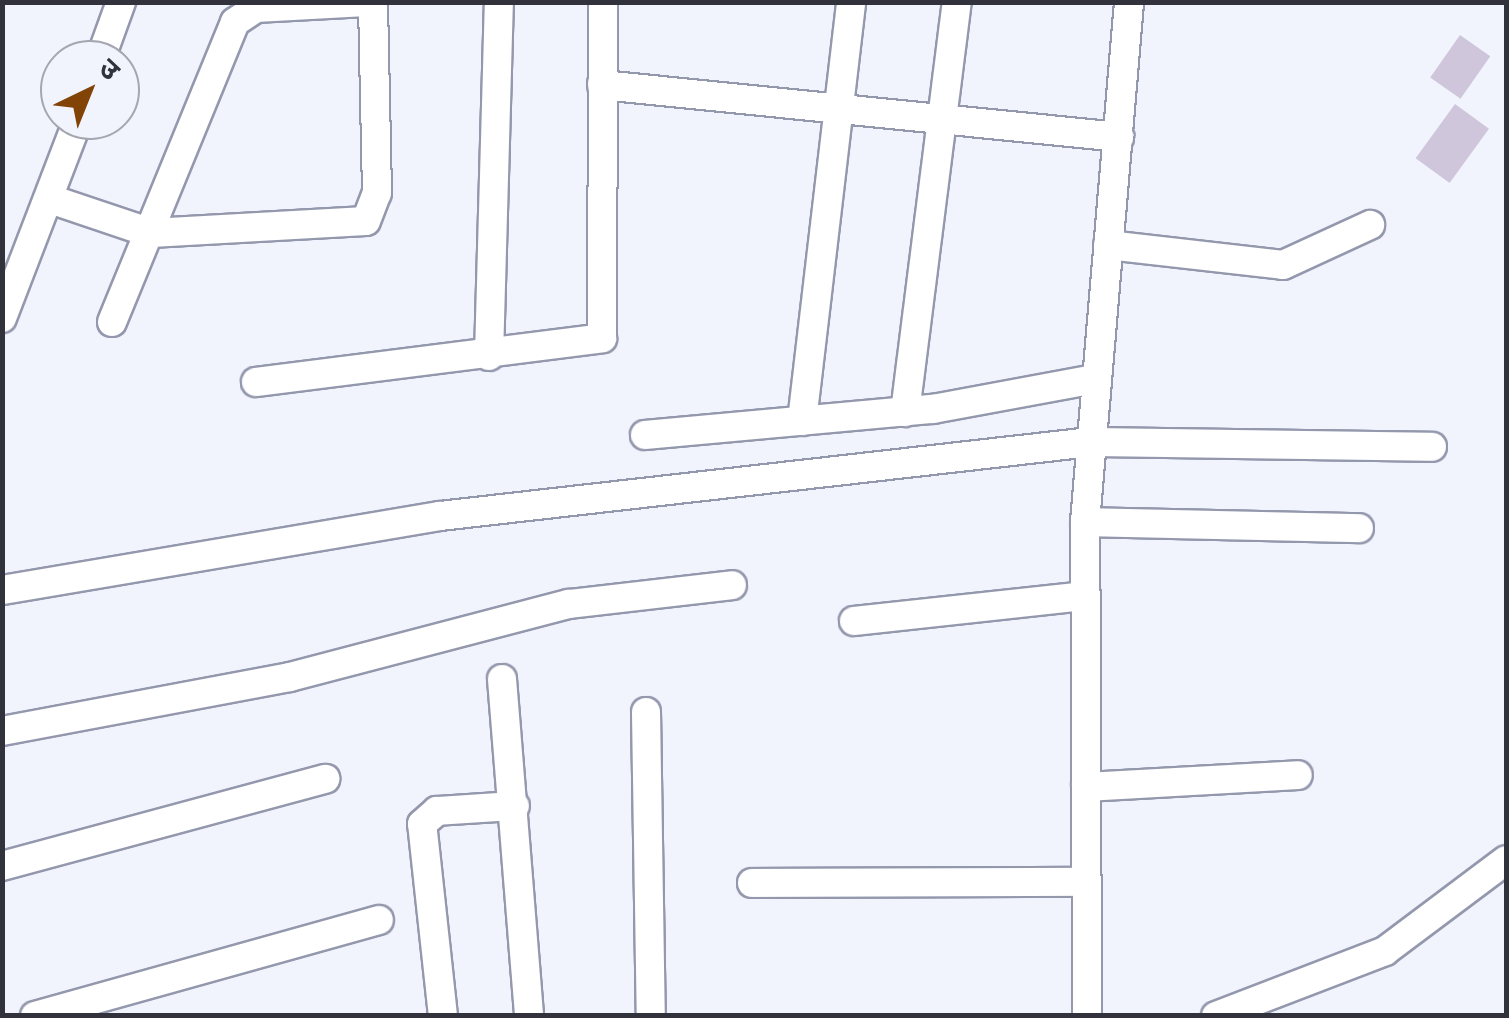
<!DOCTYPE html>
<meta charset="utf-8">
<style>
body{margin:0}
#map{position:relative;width:1509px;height:1018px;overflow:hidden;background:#f2f4fd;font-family:Helvetica,"Noto Sans Devanagari",sans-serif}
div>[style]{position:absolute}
.building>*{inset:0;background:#cfc6dc;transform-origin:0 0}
.roads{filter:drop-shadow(2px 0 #9498ad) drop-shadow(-2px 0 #9498ad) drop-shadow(0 2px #9498ad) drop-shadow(0 -2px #9498ad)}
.minor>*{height:28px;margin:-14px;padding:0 14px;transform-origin:14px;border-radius:14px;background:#fff}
span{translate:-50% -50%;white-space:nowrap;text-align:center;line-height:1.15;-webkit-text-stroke:9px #f2f4fd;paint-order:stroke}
.frame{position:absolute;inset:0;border:5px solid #31323b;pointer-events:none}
.north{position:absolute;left:40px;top:40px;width:100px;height:100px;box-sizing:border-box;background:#f2f4fd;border:2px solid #a5a6af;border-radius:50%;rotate:43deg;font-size:28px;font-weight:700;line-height:40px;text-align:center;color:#31323b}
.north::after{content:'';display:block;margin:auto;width:35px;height:45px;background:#824307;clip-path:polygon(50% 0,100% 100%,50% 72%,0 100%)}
</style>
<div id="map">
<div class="building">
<i style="left:1460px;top:35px;width:37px;height:52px;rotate:35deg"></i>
<i style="left:1455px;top:104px;width:42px;height:67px;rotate:36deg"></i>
</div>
<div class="roads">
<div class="minor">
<i style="left:100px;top:60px;width:62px;rotate:-70.1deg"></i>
<i style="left:602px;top:85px;width:520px;rotate:5.74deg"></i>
<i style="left:50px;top:199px;width:107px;rotate:18.6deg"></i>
<i style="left:151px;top:233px;width:215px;rotate:-3.2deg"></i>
<i style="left:366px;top:221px;width:30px;rotate:-69deg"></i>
<i style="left:377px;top:193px;width:191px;rotate:-91.2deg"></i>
<i style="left:1108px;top:245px;width:176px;rotate:6.5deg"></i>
<i style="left:1283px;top:265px;width:96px;rotate:-24.7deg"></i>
<i style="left:2px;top:318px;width:212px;rotate:-69deg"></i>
<i style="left:112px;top:322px;width:324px;rotate:-67.7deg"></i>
<i style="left:235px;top:22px;width:25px;rotate:-34deg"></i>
<i style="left:256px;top:8px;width:110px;rotate:-3.1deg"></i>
<i style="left:489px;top:356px;width:354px;rotate:-88.4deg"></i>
<i style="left:256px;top:382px;width:349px;rotate:-7.2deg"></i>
<i style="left:602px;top:338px;width:336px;rotate:-89.8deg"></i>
<i style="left:905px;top:412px;width:413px;rotate:-82.8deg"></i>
<i style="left:802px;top:421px;width:422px;rotate:-83.3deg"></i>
<i style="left:645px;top:435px;width:289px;rotate:-5.2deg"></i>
<i style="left:933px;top:409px;width:165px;rotate:-10.5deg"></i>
<i style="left:1085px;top:522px;width:274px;rotate:1.3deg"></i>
<i style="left:2px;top:590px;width:444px;rotate:-9.6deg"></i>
<i style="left:440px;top:516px;width:655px;rotate:-6.49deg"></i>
<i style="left:1091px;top:442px;width:341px;rotate:0.8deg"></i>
<i style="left:854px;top:621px;width:233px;rotate:-6.2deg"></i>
<i style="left:502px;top:679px;width:338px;rotate:85.4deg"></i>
<i style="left:646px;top:712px;width:304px;rotate:89.1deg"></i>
<i style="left:2px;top:731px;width:293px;rotate:-10.6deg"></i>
<i style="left:290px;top:677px;width:288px;rotate:-14.7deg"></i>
<i style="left:569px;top:604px;width:164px;rotate:-6.6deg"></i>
<i style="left:1086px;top:787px;width:212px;rotate:-3.2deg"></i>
<i style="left:2px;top:866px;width:335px;rotate:-15.1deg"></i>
<i style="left:752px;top:883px;width:334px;rotate:-0.2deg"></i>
<i style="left:35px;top:1016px;width:357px;rotate:-15.6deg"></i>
<i style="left:443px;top:1016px;width:193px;rotate:-96.2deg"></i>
<i style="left:422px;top:824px;width:20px;rotate:-41deg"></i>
<i style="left:437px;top:811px;width:78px;rotate:-3.7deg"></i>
<i style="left:1087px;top:1016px;width:494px;rotate:-90.2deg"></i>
<i style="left:1085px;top:522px;width:522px;rotate:-85.16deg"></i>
<i style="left:1216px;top:1016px;width:181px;rotate:-21deg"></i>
<i style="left:1385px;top:951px;width:151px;rotate:-36.9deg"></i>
</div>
</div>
<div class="frame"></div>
<div class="north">उ</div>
</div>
